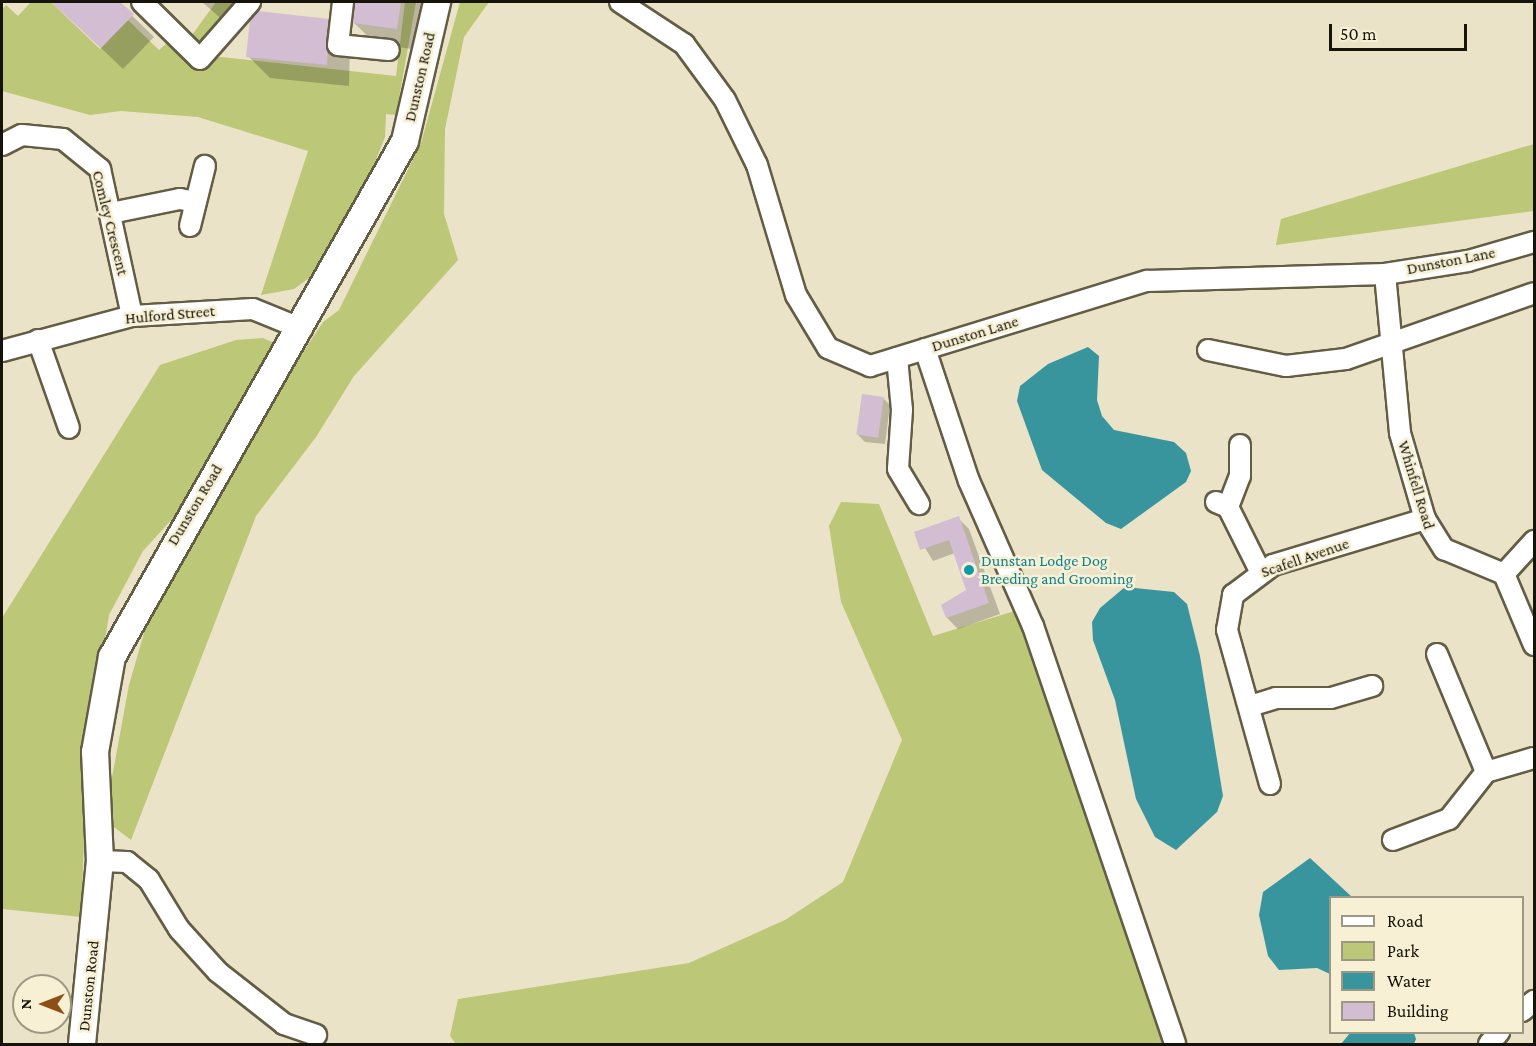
<!DOCTYPE html>
<style>
body{margin:0}
#map{position:relative;width:1536px;height:1046px;overflow:hidden;background:#eae3c7;font-family:"Crimson Pro",serif}
div>[style]{position:absolute}
.green>*{inset:0;background:#bcc777}
.water>*{inset:0;background:#39959d}
.shadow>*{inset:0;background:#0003}
.building>*{inset:0;background:#d2bdd3;transform-origin:0 0}
.roads{filter:drop-shadow(2px 0 #635d45) drop-shadow(-2px 0 #635d45) drop-shadow(0 2px #635d45) drop-shadow(0 -2px #635d45)}
.minor>*{height:20px;margin:-10px;padding:0 10px;transform-origin:10px;border-radius:10px;background:#fff}
.major>*{height:26px;margin:-13px;padding:0 13px;transform-origin:13px;border-radius:13px;background:#fff}
.dots>*{width:16px;height:16px;translate:-50% -50%;box-sizing:border-box;border:3px solid #f7f0d4;border-radius:50%}
span{translate:-50% -50%;white-space:nowrap;text-align:center;line-height:1.15;-webkit-text-stroke:5px #f7f0d4;paint-order:stroke}
.street-label{font-size:16px;color:#16140a}
.culture-label{font-size:16px;color:#0d838f}
.left{translate:0 -50%;text-align:left}
.frame{position:absolute;inset:0;border:3px solid #16140a;pointer-events:none}
.legend{position:absolute;left:1329px;top:896px;width:195px;height:138px;box-sizing:border-box;background:#f7f0d4;border:2px solid #9d9883;margin:0;padding:8px 10px;list-style:none;font-size:18px;color:#16140a}
.legend li{display:flex;align-items:center;gap:12px;height:30px}
.legend b{width:30px;border:2px solid #9d9883}
.north{position:absolute;left:12px;top:974px;width:60px;height:60px;box-sizing:border-box;background:#f7f0d4;border:2px solid #9d9883;border-radius:50%;rotate:270deg;font-size:16px;font-weight:700;line-height:24px;text-align:center;color:#16140a}
.north::after{content:'';display:block;margin:auto;width:21px;height:27px;background:#8e4f16;clip-path:polygon(50% 0,100% 100%,50% 72%,0 100%)}
.scale{position:absolute;left:1329px;top:24px;width:138px;height:27px;box-sizing:border-box;border:3px solid #16140a;border-top:0;padding-left:8px;font-size:18px;line-height:21px;white-space:nowrap;color:#16140a;-webkit-text-stroke:4px #f7f0d4;paint-order:stroke}
</style>
<div id="map">
<div class="green">
<i style="clip-path:polygon(31px 2px,51px 2px,100px 49px,128px 20px,159px 50px,168px 42px,191px 64px,221px 57px,396px 76px,405px 2px,416px 2px,396px 115px,386px 114px,385px 137px,360px 200px,320px 270px,294px 289px,261px 295px,308px 151px,198px 117px,121px 111px,90px 115px,2px 91px,2px 10px,6px 5px,18px 16px)"></i>
<i style="clip-path:polygon(216px 2px,239px 2px,205px 40px,195px 40px,192px 35px)"></i>
<i style="clip-path:polygon(460px 2px,489px 2px,464px 37px,445px 129px,444px 214px,458px 260px,354px 376px,316px 437px,256px 516px,131px 840px,114px 827px,111px 783px,129px 685px,151px 609px,192px 521px,323px 322px,339px 310px,421px 143px)"></i>
<i style="clip-path:polygon(1534px 144px,1534px 211px,1276px 245px,1281px 219px)"></i>
<i style="clip-path:polygon(263px 338px,276px 344px,194px 495px,143px 551px,109px 615px,88px 742px,81px 917px,2px 909px,2px 618px,160px 365px,236px 340px)"></i>
<i style="clip-path:polygon(841px 502px,879px 504px,933px 636px,1031px 606px,1171px 1044px,456px 1044px,450px 1036px,458px 999px,689px 963px,785px 920px,843px 882px,902px 740px,841px 602px,829px 526px)"></i>
</div>
<div class="water">
<i style="clip-path:polygon(1088px 347px,1099px 356px,1097px 400px,1102px 416px,1114px 430px,1174px 442px,1186px 453px,1191px 471px,1186px 482px,1121px 529px,1106px 523px,1042px 470px,1017px 401px,1020px 386px,1048px 364px)"></i>
<i style="clip-path:polygon(1125px 587px,1174px 592px,1187px 604px,1200px 656px,1223px 796px,1217px 812px,1176px 850px,1155px 837px,1136px 799px,1115px 700px,1093px 640px,1092px 622px,1100px 608px)"></i>
<i style="clip-path:polygon(1310px 858px,1352px 897px,1330px 898px,1330px 974px,1317px 968px,1279px 970px,1268px 956px,1259px 915px,1263px 892px)"></i>
<i style="clip-path:polygon(1350px 1033px,1414px 1033px,1416px 1039px,1414px 1044px,1341px 1044px)"></i>
</div>
<div class="shadow">
<i style="clip-path:polygon(53px 2px,118px 2px,154px 37px,123px 69px)"></i>
<i style="clip-path:polygon(202px 2px,258px 2px,233px 29px)"></i>
<i style="clip-path:polygon(356px 2px,425px 2px,419px 50px,376px 44px,354px 23px)"></i>
<i style="clip-path:polygon(328px 21px,350px 43px,349px 86px,270px 78px,248px 56px)"></i>
<i style="clip-path:polygon(883px 398px,890px 405px,885px 444px,865px 442px,858px 435px)"></i>
<i style="clip-path:polygon(958px 518px,969px 529px,1000px 614px,958px 629px,947px 618px,968px 590px,955px 553px,933px 561px,916px 533px)"></i>
</div>
<div class="building">
<i style="clip-path:polygon(51px 2px,120px 2px,134px 14px,101px 48px)"></i>
<i style="clip-path:polygon(355px 2px,401px 2px,397px 29px,353px 23px)"></i>
<i style="clip-path:polygon(258px 11px,329px 19px,327px 65px,246px 57px,250px 20px)"></i>
<i style="left:862px;top:394px;width:22px;height:41px;rotate:8deg"></i>
<i style="clip-path:polygon(959px 516px,989px 603px,946px 618px,941px 605px,966px 590px,949px 540px,920px 550px,914px 532px)"></i>
</div>
<div class="roads">
<div class="minor">
<i style="left:142px;top:2px;width:81px;rotate:44.5deg"></i>
<i style="left:200px;top:59px;width:76px;rotate:-48.7deg"></i>
<i style="left:343px;top:2px;width:43px;rotate:96.6deg"></i>
<i style="left:338px;top:45px;width:51px;rotate:5.6deg"></i>
<i style="left:620px;top:2px;width:77px;rotate:33.3deg"></i>
<i style="left:684px;top:44px;width:69px;rotate:53.8deg"></i>
<i style="left:725px;top:100px;width:72px;rotate:63.8deg"></i>
<i style="left:757px;top:165px;width:136px;rotate:73.3deg"></i>
<i style="left:796px;top:295px;width:62px;rotate:58.9deg"></i>
<i style="left:828px;top:348px;width:46px;rotate:23.2deg"></i>
<i style="left:870px;top:366px;width:290px;rotate:-17.1deg"></i>
<i style="left:1147px;top:281px;width:238px;rotate:-1.7deg"></i>
<i style="left:1385px;top:274px;width:84px;rotate:-8.9deg"></i>
<i style="left:1468px;top:261px;width:69px;rotate:-16.1deg"></i>
<i style="left:2px;top:145px;width:22px;rotate:-27deg"></i>
<i style="left:22px;top:135px;width:41px;rotate:5.6deg"></i>
<i style="left:63px;top:139px;width:48px;rotate:39deg"></i>
<i style="left:100px;top:169px;width:150px;rotate:77.7deg"></i>
<i style="left:111px;top:213px;width:70px;rotate:-11.5deg"></i>
<i style="left:180px;top:199px;width:16px;rotate:11deg"></i>
<i style="left:190px;top:226px;width:62px;rotate:-76deg"></i>
<i style="left:1385px;top:274px;width:160px;rotate:84.6deg"></i>
<i style="left:1400px;top:433px;width:90px;rotate:73.8deg"></i>
<i style="left:1425px;top:519px;width:36px;rotate:58deg"></i>
<i style="left:1444px;top:549px;width:65px;rotate:22.6deg"></i>
<i style="left:1504px;top:574px;width:77px;rotate:67.1deg"></i>
<i style="left:38px;top:340px;width:93px;rotate:70.6deg"></i>
<i style="left:925px;top:349px;width:139px;rotate:71.6deg"></i>
<i style="left:969px;top:481px;width:158px;rotate:66.2deg"></i>
<i style="left:1033px;top:626px;width:441px;rotate:71.2deg"></i>
<i style="left:1208px;top:350px;width:80px;rotate:11.6deg"></i>
<i style="left:1286px;top:366px;width:60px;rotate:-6.7deg"></i>
<i style="left:1346px;top:359px;width:199px;rotate:-19.3deg"></i>
<i style="left:2px;top:351px;width:135px;rotate:-15.1deg"></i>
<i style="left:132px;top:316px;width:121px;rotate:-3.3deg"></i>
<i style="left:253px;top:309px;width:53px;rotate:22.2deg"></i>
<i style="left:897px;top:358px;width:52px;rotate:84.5deg"></i>
<i style="left:902px;top:410px;width:59px;rotate:93.9deg"></i>
<i style="left:898px;top:469px;width:41px;rotate:59deg"></i>
<i style="left:1216px;top:502px;width:13px;rotate:23deg"></i>
<i style="left:1228px;top:507px;width:72px;rotate:63.4deg"></i>
<i style="left:1228px;top:507px;width:33px;rotate:-69deg"></i>
<i style="left:1240px;top:476px;width:31px;rotate:-90deg"></i>
<i style="left:1504px;top:574px;width:45px;rotate:-47.7deg"></i>
<i style="left:1437px;top:654px;width:128px;rotate:67.4deg"></i>
<i style="left:1486px;top:772px;width:50px;rotate:-16.3deg"></i>
<i style="left:1250px;top:706px;width:27px;rotate:-17deg"></i>
<i style="left:1276px;top:698px;width:55px"></i>
<i style="left:1331px;top:698px;width:43px;rotate:-16.3deg"></i>
<i style="left:1270px;top:784px;width:160px;rotate:-105.6deg"></i>
<i style="left:1227px;top:630px;width:36px;rotate:-80deg"></i>
<i style="left:1233px;top:595px;width:50px;rotate:-36.9deg"></i>
<i style="left:1273px;top:565px;width:159px;rotate:-16.8deg"></i>
<i style="left:1393px;top:840px;width:60px;rotate:-20.6deg"></i>
<i style="left:1449px;top:819px;width:60px;rotate:-51.8deg"></i>
<i style="left:100px;top:861px;width:27px;rotate:2deg"></i>
<i style="left:127px;top:862px;width:28px;rotate:39deg"></i>
<i style="left:149px;top:880px;width:57px;rotate:58.5deg"></i>
<i style="left:179px;top:929px;width:58px;rotate:47.8deg"></i>
<i style="left:218px;top:972px;width:84px;rotate:38.2deg"></i>
<i style="left:284px;top:1024px;width:34px;rotate:19deg"></i>
<i style="left:1522px;top:1011px;width:16px;rotate:-40deg"></i>
<i style="left:1489px;top:1044px;width:16px;rotate:-50deg"></i>
</div>
<div class="major">
<i style="left:82px;top:1044px;width:184px;rotate:-84.4deg"></i>
<i style="left:100px;top:861px;width:109px;rotate:-92.6deg"></i>
<i style="left:95px;top:752px;width:97px;rotate:-79.9deg"></i>
<i style="left:112px;top:657px;width:593px;rotate:-60.41deg"></i>
<i style="left:405px;top:141px;width:143px;rotate:-77deg"></i>
</div>
</div>
<div class="dots">
<i style="left:969px;top:570px;background:#0f9aa8"></i>
</div>
<div class="street-label">
<span style="left:420px;top:77px;rotate:-77deg">Dunston Road</span>
<span style="left:110px;top:223px;rotate:76deg">Comley Crescent</span>
<span style="left:1451px;top:261px;rotate:-11deg">Dunston Lane</span>
<span style="left:170px;top:315px;rotate:-5deg">Hulford Street</span>
<span style="left:975px;top:334px;rotate:-17deg">Dunston Lane</span>
<span style="left:1416px;top:485px;rotate:73deg">Whinfell Road</span>
<span style="left:195px;top:505px;rotate:-59deg">Dunston Road</span>
<span style="left:1305px;top:558px;rotate:-19deg">Scafell Avenue</span>
<span style="left:89px;top:986px;rotate:-84deg">Dunston Road</span>
</div>
<div class="culture-label">
<span class="left" style="left:981px;top:570px">Dunstan Lodge Dog<br>Breeding and Grooming</span>
</div>
<div class="frame"></div>
<ul class="legend">
<li><b style="height:8px;background:#fff"></b>Road</li>
<li><b style="height:16px;background:#bcc777"></b>Park</li>
<li><b style="height:16px;background:#39959d"></b>Water</li>
<li><b style="height:16px;background:#d2bdd3"></b>Building</li>
</ul>
<div class="north">N</div>
<div class="scale">50 m</div>
</div>
